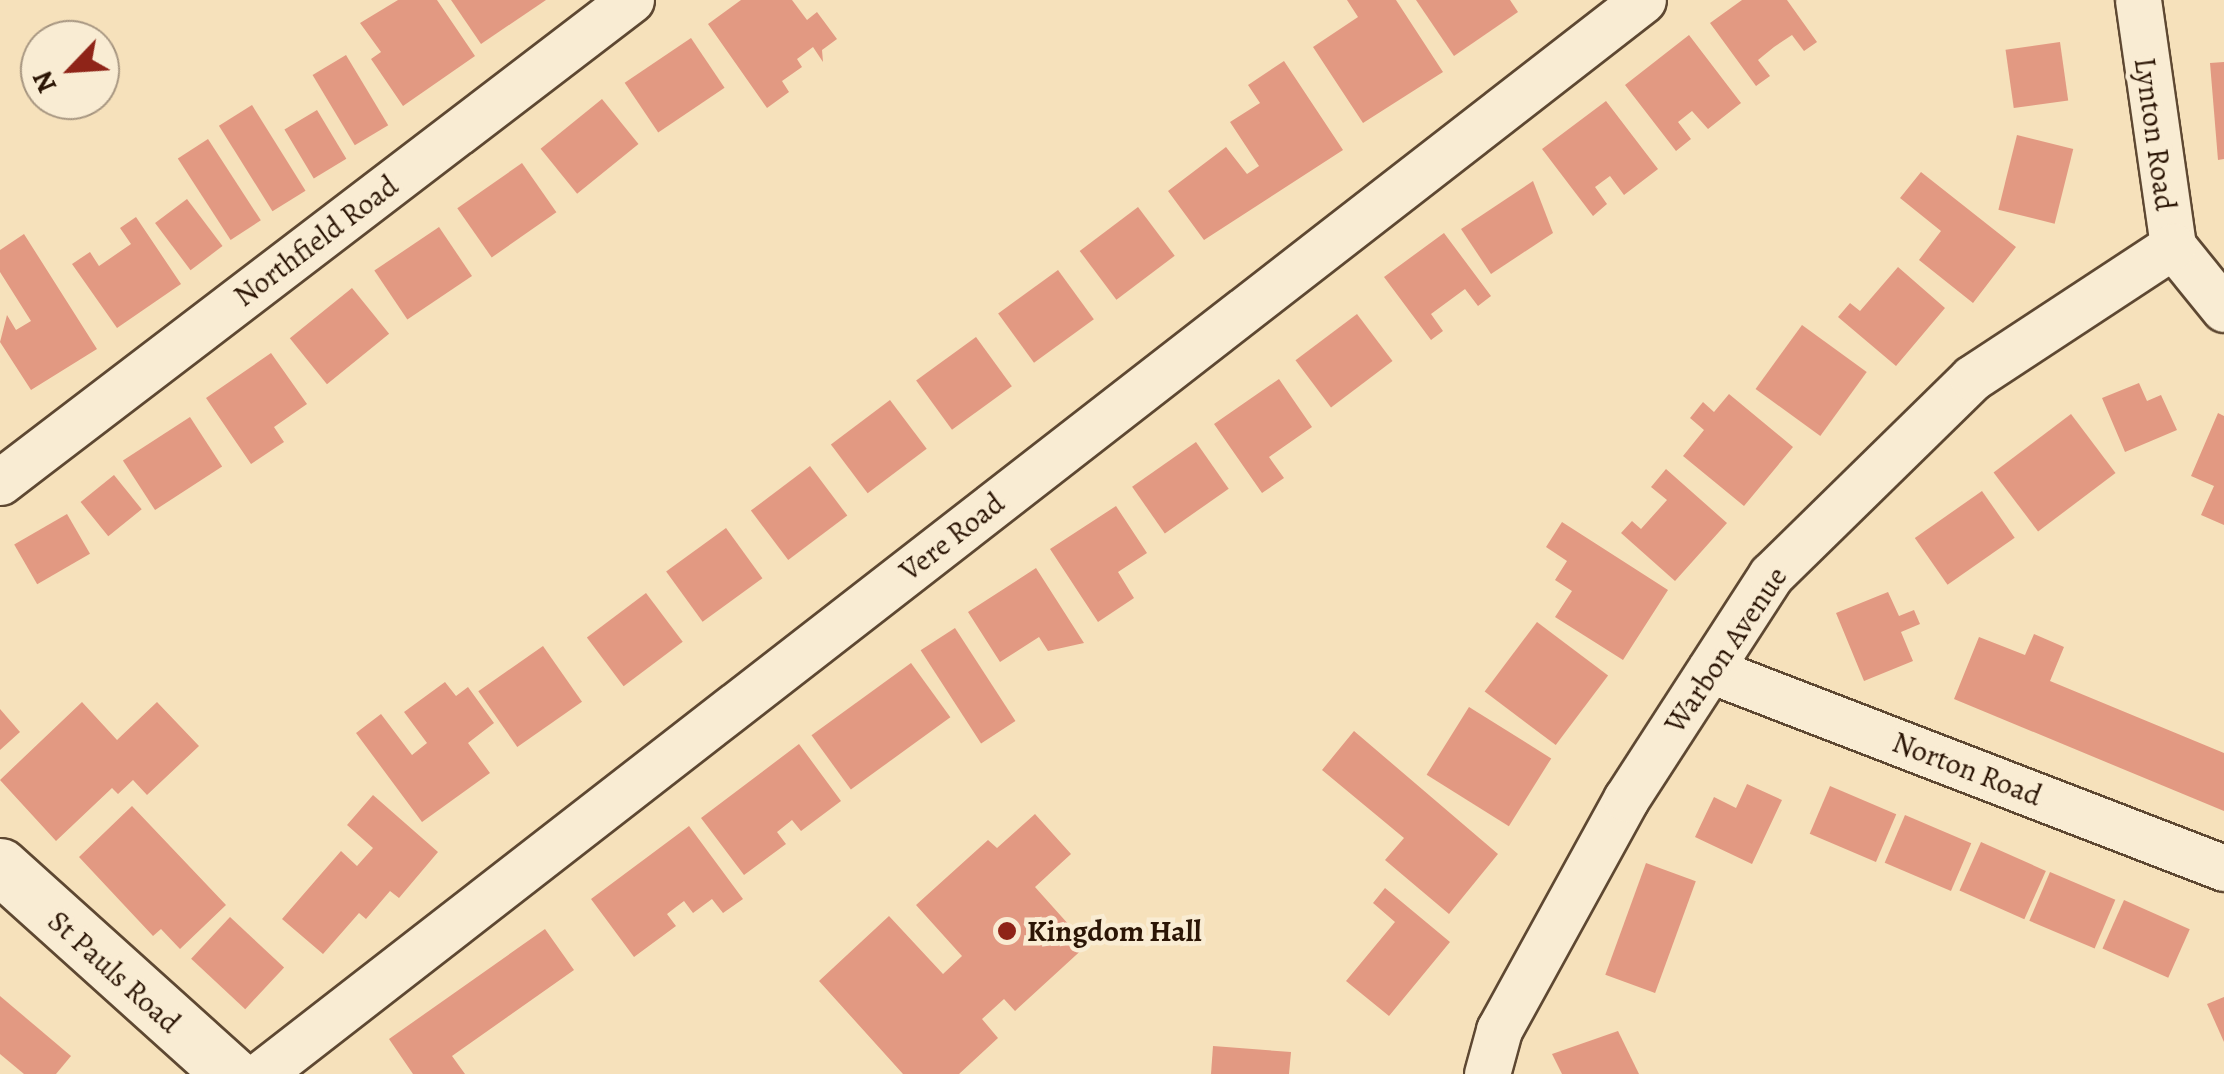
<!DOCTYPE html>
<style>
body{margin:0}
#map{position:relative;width:2224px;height:1074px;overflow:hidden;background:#f6e1bb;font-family:Alegreya,serif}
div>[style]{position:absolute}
.building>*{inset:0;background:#e29982;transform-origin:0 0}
.roads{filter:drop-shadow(2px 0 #5e4832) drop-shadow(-2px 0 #5e4832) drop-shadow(0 2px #5e4832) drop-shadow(0 -2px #5e4832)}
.street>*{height:45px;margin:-22.5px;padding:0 22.5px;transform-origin:22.5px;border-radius:22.5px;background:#f9ecd3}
.secondary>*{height:55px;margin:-27.5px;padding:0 27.5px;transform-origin:27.5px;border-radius:27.5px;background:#f9ecd3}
.dots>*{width:28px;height:28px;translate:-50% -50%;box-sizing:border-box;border:5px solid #f9ecd3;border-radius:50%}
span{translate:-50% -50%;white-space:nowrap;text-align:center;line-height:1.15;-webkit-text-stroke:9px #f9ecd3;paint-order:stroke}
.street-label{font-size:30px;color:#2b1505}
.poi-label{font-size:30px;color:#2b1505;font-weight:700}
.left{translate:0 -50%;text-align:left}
.north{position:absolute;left:20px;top:20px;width:100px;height:100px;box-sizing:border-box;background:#f9ecd3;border:2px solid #a79681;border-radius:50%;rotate:245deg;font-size:28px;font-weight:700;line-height:40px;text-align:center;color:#2b1505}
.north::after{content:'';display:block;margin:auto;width:35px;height:45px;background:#8f2418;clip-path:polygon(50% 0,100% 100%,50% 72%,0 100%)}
</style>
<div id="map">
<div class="building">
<i style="clip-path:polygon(398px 0,437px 0,475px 56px,403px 106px,371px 59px,381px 52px,360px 23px)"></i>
<i style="clip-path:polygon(451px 0,546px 0,481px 44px)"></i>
<i style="clip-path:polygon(741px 0,792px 0,807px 20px,817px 12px,837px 39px,822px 50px,823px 62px,813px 47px,797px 59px,802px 67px,782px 81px,789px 92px,767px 108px,708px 24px)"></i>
<i style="clip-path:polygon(1347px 0,1396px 0,1443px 72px,1363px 123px,1313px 47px,1358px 17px)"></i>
<i style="clip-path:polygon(1416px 0,1510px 0,1518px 12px,1454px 56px)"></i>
<i style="clip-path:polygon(1742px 0,1787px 0,1817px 42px,1804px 51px,1792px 35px,1774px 47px,1758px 60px,1770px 76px,1756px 86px,1710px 23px)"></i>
<i style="clip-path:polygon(1689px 35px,1741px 103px,1708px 129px,1692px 111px,1678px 122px,1691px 139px,1676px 151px,1625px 85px)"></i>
<i style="left:691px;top:38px;width:60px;height:80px;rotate:56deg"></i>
<i style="left:2060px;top:42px;width:59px;height:55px;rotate:82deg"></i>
<i style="left:346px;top:55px;width:82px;height:39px;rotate:59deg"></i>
<i style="clip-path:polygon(1284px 61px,1343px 150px,1204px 240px,1168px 191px,1226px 147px,1247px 174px,1259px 166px,1230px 122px,1260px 103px,1248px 85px)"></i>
<i style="clip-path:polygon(2224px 62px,2224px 159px,2218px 160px,2210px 63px)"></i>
<i style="left:602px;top:99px;width:58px;height:79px;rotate:51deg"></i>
<i style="clip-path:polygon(1606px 101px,1658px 169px,1624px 195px,1610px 176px,1595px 187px,1607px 204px,1593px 216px,1542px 149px)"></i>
<i style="left:252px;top:105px;width:101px;height:39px;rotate:58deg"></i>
<i style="left:317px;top:110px;width:57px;height:38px;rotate:59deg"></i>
<i style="left:2017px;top:135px;width:58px;height:77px;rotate:14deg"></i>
<i style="left:208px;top:139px;width:97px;height:36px;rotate:57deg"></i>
<i style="left:522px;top:163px;width:60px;height:79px;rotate:55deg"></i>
<i style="clip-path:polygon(1921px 172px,2016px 247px,1973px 303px,1919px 260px,1941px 231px,1900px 198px)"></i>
<i style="clip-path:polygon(1533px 181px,1553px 233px,1491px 274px,1461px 229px)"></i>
<i style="left:187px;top:199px;width:59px;height:40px;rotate:53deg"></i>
<i style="left:1138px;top:207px;width:61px;height:73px;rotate:53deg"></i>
<i style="clip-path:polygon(136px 217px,181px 284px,117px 328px,72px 264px,90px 252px,99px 266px,131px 244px,120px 228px)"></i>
<i style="left:439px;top:227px;width:59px;height:78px;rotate:56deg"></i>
<i style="clip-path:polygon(1444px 233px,1491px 296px,1478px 306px,1465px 289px,1431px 314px,1443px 331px,1431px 340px,1384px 277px)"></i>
<i style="clip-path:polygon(24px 234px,97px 349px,31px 390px,0 342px,7px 315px,16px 330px,31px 321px,0 272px,0 250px)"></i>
<i style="clip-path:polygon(1898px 267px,1945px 308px,1896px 366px,1838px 317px,1850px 303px,1860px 311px)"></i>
<i style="left:1058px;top:270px;width:61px;height:74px;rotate:54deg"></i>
<i style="left:352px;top:288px;width:59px;height:80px;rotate:51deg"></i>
<i style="left:1357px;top:314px;width:59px;height:77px;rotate:53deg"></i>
<i style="left:1802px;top:325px;width:80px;height:79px;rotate:36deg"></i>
<i style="left:976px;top:337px;width:61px;height:74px;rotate:54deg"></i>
<i style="clip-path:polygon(271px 353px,307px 404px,274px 427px,284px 442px,251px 464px,206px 398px)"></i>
<i style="clip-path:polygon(1279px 379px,1312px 427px,1269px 457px,1284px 478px,1262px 493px,1214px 424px)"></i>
<i style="clip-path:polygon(2139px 383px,2147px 401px,2161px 395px,2177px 430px,2125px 452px,2102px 398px)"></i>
<i style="clip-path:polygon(1729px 394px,1793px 447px,1744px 506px,1683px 456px,1704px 430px,1690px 418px,1703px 402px,1714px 412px)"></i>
<i style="left:890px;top:400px;width:61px;height:74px;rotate:53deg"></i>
<i style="clip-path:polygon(2218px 413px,2224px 416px,2224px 525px,2201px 515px,2214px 486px,2191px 476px)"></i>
<i style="left:2071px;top:414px;width:74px;height:97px;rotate:53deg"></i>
<i style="left:190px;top:417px;width:59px;height:80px;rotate:57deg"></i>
<i style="left:1196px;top:442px;width:57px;height:78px;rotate:55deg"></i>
<i style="left:810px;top:466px;width:62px;height:74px;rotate:53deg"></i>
<i style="clip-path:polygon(1666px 469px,1727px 523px,1675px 581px,1621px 533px,1632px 521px,1641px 529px,1667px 500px,1651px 487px)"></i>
<i style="left:114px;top:475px;width:44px;height:43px;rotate:51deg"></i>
<i style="left:1982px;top:491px;width:57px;height:82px;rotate:55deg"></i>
<i style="clip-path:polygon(1116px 506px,1147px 553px,1118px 572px,1134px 598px,1098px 622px,1050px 549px)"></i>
<i style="left:67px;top:514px;width:46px;height:61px;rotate:60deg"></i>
<i style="clip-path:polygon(1562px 522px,1668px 590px,1623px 660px,1555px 617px,1572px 591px,1555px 580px,1567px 561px,1546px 547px)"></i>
<i style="left:726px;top:528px;width:62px;height:74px;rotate:54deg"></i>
<i style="clip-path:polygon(1036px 568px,1084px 643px,1048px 651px,1039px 637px,1000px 662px,968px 612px)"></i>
<i style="clip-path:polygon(1888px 592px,1899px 616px,1914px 610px,1920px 624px,1901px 632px,1913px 661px,1864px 681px,1836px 613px)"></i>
<i style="left:646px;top:593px;width:61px;height:74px;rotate:53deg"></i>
<i style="left:1537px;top:622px;width:89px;height:87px;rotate:37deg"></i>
<i style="left:955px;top:628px;width:111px;height:41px;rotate:57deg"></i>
<i style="clip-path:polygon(2034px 634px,2064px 647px,2050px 681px,2224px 753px,2224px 811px,1954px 699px,1979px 637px,2025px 655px)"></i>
<i style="left:543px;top:646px;width:68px;height:79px;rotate:55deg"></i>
<i style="left:911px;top:663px;width:67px;height:123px;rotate:54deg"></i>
<i style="clip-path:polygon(445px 682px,456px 696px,468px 687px,494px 723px,468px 743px,490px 773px,422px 822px,356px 733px,381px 714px,412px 755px,427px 743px,404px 712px)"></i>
<i style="clip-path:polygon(82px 702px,117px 740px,157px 702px,199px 746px,147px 795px,133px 780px,118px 794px,112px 788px,56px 841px,0 780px)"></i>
<i style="left:1469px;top:707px;width:97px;height:80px;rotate:32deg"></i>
<i style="clip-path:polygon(0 709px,20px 732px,0 750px)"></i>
<i style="clip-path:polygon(1354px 731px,1498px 854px,1449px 914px,1385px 860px,1404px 838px,1322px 770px)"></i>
<i style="clip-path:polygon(799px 744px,841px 801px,801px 831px,792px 820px,777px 832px,786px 844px,744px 875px,701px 818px)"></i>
<i style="clip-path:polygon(1747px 784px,1782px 800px,1752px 864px,1695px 837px,1714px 797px,1736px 808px)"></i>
<i style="left:1830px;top:786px;width:72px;height:52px;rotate:23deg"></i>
<i style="clip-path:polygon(373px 795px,438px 852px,399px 898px,390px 891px,366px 919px,359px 913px,323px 954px,282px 919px,341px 851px,357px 866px,373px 848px,347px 825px)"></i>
<i style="clip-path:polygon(132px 806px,226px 905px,180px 949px,161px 929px,153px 936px,79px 857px)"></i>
<i style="clip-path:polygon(1035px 814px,1071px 854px,1035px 887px,1087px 945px,1015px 1011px,1004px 999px,982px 1019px,998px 1038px,959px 1074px,903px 1074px,819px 981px,889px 916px,943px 974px,962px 956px,916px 905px,988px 840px,997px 848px)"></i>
<i style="left:1905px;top:815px;width:72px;height:52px;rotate:23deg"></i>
<i style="clip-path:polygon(689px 826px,743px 899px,723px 913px,712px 899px,693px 913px,684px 901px,667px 914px,676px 926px,634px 957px,591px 899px)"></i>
<i style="left:1981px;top:842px;width:71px;height:53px;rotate:24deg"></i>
<i style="left:1646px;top:863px;width:53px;height:119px;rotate:20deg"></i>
<i style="left:2050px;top:872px;width:71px;height:53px;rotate:23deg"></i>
<i style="clip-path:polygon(1385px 888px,1450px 942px,1389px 1016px,1346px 981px,1395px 922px,1373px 903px)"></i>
<i style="left:2124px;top:900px;width:72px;height:53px;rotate:24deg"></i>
<i style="left:230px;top:917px;width:74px;height:57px;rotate:43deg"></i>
<i style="clip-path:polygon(545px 929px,574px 970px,452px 1056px,465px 1074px,413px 1074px,389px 1039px)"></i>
<i style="clip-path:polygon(0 996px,71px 1056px,56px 1074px,24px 1074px,0 1054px)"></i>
<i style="clip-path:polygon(2224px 997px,2224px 1042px,2207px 1004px)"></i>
<i style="clip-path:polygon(1618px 1031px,1639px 1074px,1562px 1074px,1552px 1054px)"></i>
<i style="clip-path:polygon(1213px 1046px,1291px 1052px,1289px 1074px,1211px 1074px)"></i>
</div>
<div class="roads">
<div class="street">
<i style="left:2138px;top:0;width:248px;rotate:81.9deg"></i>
<i style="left:2173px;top:246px;width:81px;rotate:51deg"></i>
<i style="left:0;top:482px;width:794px;rotate:-37.38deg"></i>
<i style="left:1710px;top:670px;width:551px;rotate:21.07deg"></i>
<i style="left:261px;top:1074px;width:1750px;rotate:-37.85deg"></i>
<i style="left:1487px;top:1074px;width:46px;rotate:-74.7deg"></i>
<i style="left:1499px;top:1030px;width:264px;rotate:-61.2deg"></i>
<i style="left:1626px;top:799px;width:267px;rotate:-57.1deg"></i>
<i style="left:1771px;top:575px;width:281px;rotate:-44.4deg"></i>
<i style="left:1972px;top:378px;width:240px;rotate:-33.3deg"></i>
</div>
<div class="secondary">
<i style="left:0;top:866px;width:311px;rotate:42deg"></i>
</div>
</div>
<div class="dots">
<i style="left:1007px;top:931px;background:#8f2418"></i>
</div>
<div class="street-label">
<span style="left:2155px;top:134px;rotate:82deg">Lynton Road</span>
<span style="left:316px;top:241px;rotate:-37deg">Northfield Road</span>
<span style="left:952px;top:537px;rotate:-38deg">Vere Road</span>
<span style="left:1726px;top:650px;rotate:-56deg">Warbon Avenue</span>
<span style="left:1967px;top:769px;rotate:21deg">Norton Road</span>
<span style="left:114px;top:972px;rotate:42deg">St Pauls Road</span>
</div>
<div class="poi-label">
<span class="left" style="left:1027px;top:931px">Kingdom Hall</span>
</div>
<div class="north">N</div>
</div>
